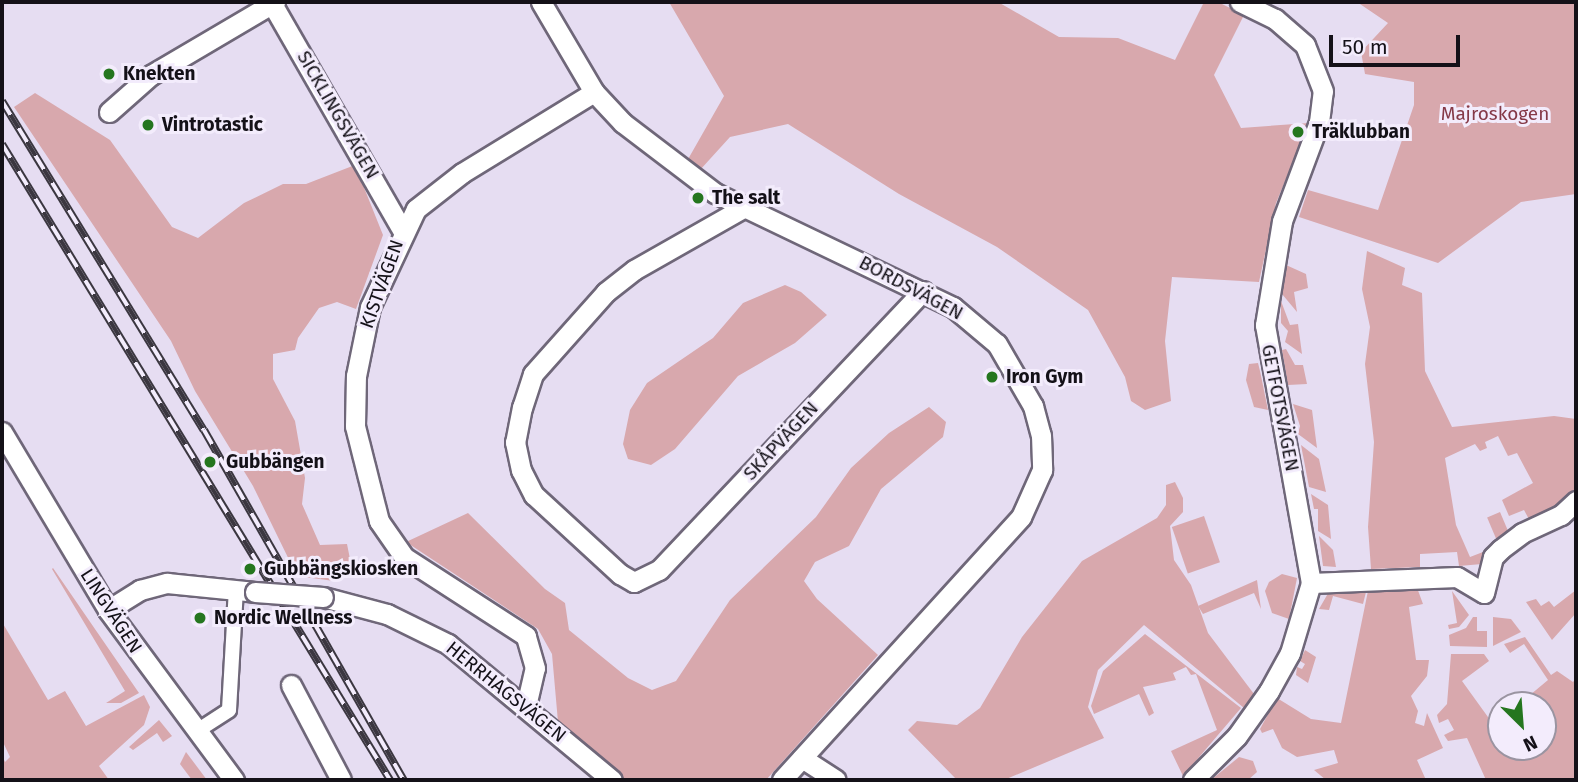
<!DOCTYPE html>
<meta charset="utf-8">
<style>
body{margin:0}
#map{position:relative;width:1578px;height:782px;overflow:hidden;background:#e6ddf2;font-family:"Fira Sans",sans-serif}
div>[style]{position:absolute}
.green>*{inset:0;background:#d8a8ad;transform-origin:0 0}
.roads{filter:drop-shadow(2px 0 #6f6779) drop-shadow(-2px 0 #6f6779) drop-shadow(0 2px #6f6779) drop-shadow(0 -2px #6f6779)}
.pedestrian>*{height:14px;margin:-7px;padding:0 7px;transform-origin:7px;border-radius:7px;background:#fff}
.minor>*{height:19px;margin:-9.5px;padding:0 9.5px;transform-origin:9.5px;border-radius:9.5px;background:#fff}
.rail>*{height:8px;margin-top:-4px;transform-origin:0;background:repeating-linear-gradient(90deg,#f3ecfc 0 16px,#3b3740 0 32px);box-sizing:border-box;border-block:2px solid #3b3740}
.bridges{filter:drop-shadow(2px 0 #6f6779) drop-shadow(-2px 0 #6f6779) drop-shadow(0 2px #6f6779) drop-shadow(0 -2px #6f6779)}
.minor-bridge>*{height:19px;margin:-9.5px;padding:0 9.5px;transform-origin:9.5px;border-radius:9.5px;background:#fff}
.dots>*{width:19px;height:19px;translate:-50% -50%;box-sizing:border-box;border:4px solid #f3ecfc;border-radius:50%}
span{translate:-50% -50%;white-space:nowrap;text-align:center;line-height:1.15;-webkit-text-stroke:6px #f3ecfc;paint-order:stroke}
.poi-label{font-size:19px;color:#141118;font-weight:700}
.left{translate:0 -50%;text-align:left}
.park-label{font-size:19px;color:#853a48}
.street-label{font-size:19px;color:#141118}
.frame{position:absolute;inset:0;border:4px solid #141118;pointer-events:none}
.north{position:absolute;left:1487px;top:691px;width:70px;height:70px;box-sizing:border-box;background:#f3ecfc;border:2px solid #9a94a1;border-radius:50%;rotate:155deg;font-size:19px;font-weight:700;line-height:28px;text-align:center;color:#141118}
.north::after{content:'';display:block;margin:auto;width:24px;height:32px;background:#25761f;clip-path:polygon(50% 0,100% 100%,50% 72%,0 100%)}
.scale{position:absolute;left:1329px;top:35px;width:131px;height:32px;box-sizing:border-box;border:4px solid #141118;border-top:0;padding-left:9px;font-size:21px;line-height:24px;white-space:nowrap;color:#141118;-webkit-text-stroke:5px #f3ecfc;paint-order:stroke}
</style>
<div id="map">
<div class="green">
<i style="clip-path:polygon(669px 2px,998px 2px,1059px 37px,1118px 38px,1175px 60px,1204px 2px,1218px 2px,1244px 15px,1214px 75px,1241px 128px,1309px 123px,1276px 203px,1259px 282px,1172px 277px,1165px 341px,1171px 401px,1145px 410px,1131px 401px,1125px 377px,1088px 310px,997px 247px,899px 194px,788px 124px,730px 137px,700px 170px,687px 161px,724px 96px)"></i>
<i style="clip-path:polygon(1357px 2px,1576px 2px,1576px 194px,1521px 202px,1438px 263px,1299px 217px,1308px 190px,1378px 210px,1414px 105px,1414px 82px,1365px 74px,1361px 52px,1388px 23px)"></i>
<i style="clip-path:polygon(35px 93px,110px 140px,172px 227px,198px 238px,244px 203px,283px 184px,306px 184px,355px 165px,383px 235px,356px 309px,337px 302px,319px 308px,298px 338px,295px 350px,273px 354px,273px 379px,295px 421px,305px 478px,302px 504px,320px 545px,347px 544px,351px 564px,334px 581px,297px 576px,253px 486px,195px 391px,171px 341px,14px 107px)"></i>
<i style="clip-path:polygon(1367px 251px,1405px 268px,1402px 285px,1422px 293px,1425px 371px,1452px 427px,1554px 416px,1576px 419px,1576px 488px,1569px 500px,1531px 523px,1524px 510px,1509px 516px,1502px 500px,1533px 483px,1517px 453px,1508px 456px,1498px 436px,1485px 442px,1487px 448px,1480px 451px,1475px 444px,1445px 458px,1456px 525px,1470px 557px,1483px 552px,1486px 560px,1482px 564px,1459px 566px,1457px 552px,1420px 554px,1420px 567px,1371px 569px,1368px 527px,1374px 442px,1365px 364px,1370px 327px,1362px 289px)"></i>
<i style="clip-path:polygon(1286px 265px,1306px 274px,1308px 288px,1294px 292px,1297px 312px,1282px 294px)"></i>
<i style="clip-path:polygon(785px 285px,801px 292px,827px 315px,795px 343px,738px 376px,675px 449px,651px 465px,628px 459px,623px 444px,630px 410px,647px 383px,713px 338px,743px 303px)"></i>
<i style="clip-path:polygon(1281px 301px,1290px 325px,1298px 324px,1302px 354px,1285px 342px,1288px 331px,1281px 323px)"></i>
<i style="clip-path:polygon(1286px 349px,1295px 365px,1303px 365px,1307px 384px,1288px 385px,1282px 350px)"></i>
<i style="clip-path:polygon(1258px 363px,1260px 371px,1268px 410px,1254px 407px,1246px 380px,1249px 364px)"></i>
<i style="clip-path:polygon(1293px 404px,1312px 410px,1317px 448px,1298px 434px,1300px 426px)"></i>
<i style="clip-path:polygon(929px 407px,946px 422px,943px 437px,881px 489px,849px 546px,815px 562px,804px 581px,817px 599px,878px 655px,766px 780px,624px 780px,558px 722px,552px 654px,538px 629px,406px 542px,468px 513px,545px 589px,565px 603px,569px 630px,628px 678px,652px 690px,676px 681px,730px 600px,816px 517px,851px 468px,889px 433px)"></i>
<i style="clip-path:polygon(1301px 445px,1319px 459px,1326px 492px,1309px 487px)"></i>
<i style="clip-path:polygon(1175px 482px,1183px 498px,1183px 512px,1170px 526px,1174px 560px,1191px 585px,1208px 633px,1254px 694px,1244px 708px,1144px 625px,1098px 670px,1088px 707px,1104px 738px,1004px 780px,957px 780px,908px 730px,917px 721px,957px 725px,980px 708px,1022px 637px,1082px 561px,1157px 518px,1166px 505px,1166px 485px)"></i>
<i style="clip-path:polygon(1311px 494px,1328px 505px,1331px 539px,1318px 531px,1318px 509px,1314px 509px)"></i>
<i style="left:1500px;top:512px;width:25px;height:14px;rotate:67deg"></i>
<i style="left:1204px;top:516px;width:49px;height:34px;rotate:71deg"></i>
<i style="clip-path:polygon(1319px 536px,1333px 550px,1336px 567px,1323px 566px)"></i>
<i style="clip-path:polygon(52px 569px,53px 568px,139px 693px,121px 703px,106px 703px,125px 691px)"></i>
<i style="clip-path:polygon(1282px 574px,1297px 578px,1289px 619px,1272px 613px,1265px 591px,1269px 582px)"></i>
<i style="clip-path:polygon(1257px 580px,1261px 609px,1254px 593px,1203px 614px,1198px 606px)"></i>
<i style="clip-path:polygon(1416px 585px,1423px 604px,1409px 607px,1416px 660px,1429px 660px,1427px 676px,1411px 696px,1418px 711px,1415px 723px,1424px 726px,1427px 713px,1443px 748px,1417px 760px,1426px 780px,1326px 780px,1314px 770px,1338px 763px,1334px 750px,1297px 757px,1282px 748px,1273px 729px,1262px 733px,1260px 729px,1277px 698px,1311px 719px,1341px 723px,1369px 586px)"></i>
<i style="clip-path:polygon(1367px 588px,1363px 604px,1333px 596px,1329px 610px,1319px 609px,1330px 590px)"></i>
<i style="clip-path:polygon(1576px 590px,1576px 613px,1552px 640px,1526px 602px,1536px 599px,1541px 606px,1549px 601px,1554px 607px)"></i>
<i style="clip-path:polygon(1452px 591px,1469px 615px,1459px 627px,1449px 629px,1448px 625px,1457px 623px)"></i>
<i style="clip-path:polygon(1473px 617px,1477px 617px,1477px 631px,1487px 631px,1487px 647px,1450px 646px,1449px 635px,1466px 628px)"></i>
<i style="clip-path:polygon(1493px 617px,1511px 619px,1521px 632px,1493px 646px)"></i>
<i style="clip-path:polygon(2px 622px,48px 700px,65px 691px,86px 726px,144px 695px,150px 707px,144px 725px,99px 766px,109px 780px,2px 780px,2px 755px,5px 762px,10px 757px,2px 740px)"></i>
<i style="clip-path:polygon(1145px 634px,1241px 708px,1183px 776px,1171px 751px,1217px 730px,1196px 674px,1191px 675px,1186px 667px,1173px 673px,1176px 680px,1143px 687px,1154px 713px,1149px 716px,1139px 694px,1094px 714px,1091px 706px,1103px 671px)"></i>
<i style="clip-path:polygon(1525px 637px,1551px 675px,1557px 671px,1573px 682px,1576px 678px,1576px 780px,1486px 780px,1467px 738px,1448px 741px,1444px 735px,1454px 730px,1448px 719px,1439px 723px,1437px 715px,1447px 704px,1451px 654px,1484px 654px,1489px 661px,1462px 681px,1493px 724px,1501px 718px,1501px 747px,1543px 747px,1543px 705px,1518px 705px,1548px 680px,1524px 644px,1510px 653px,1504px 644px)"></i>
<i style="clip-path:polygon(1305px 650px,1316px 657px,1308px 683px,1296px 675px,1297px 667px,1302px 669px,1305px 664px,1300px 661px)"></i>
<i style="clip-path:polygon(159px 720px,172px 736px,163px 742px,157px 733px,133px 750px,129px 747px)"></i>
<i style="clip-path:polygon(186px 752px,207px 780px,192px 780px,180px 764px)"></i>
<i style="clip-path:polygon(1239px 757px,1253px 761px,1257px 772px,1248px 780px,1211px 780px)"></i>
</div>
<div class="roads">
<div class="pedestrian">
<i style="left:197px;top:731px;width:38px;rotate:-33deg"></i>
<i style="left:229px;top:710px;width:120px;rotate:-86.7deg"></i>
</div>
<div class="minor">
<i style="left:271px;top:2px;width:263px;rotate:60.1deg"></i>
<i style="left:541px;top:2px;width:104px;rotate:59.5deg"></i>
<i style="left:594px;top:92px;width:42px;rotate:46.9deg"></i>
<i style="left:623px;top:123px;width:116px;rotate:37.3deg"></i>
<i style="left:715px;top:193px;width:264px;rotate:25.6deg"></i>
<i style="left:953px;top:307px;width:57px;rotate:40.1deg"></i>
<i style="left:997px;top:344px;width:72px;rotate:59.9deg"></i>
<i style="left:1033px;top:406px;width:30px;rotate:75deg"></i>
<i style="left:1041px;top:435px;width:35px;rotate:88deg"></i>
<i style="left:1042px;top:470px;width:51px;rotate:114.1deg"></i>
<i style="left:1021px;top:517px;width:355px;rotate:132.3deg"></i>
<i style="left:109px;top:112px;width:56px;rotate:-41.4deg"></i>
<i style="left:151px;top:75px;width:144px;rotate:-30.5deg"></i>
<i style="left:743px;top:208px;width:125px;rotate:150.4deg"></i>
<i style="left:634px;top:270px;width:36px;rotate:142deg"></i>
<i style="left:606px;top:292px;width:110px;rotate:131.7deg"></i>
<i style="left:533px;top:374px;width:35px;rotate:108deg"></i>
<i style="left:522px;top:407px;width:36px;rotate:101deg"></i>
<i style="left:515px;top:442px;width:29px;rotate:78deg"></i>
<i style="left:521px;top:470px;width:28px;rotate:63deg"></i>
<i style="left:534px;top:495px;width:117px;rotate:42.6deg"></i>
<i style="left:620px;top:574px;width:16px;rotate:30deg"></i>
<i style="left:634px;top:582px;width:28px;rotate:-26deg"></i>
<i style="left:659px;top:570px;width:384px;rotate:-46.6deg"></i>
<i style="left:2px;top:432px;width:207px;rotate:59.2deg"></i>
<i style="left:108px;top:610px;width:212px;rotate:53.5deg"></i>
<i style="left:1311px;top:583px;width:146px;rotate:-2.4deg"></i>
<i style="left:1457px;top:577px;width:31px;rotate:31deg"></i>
<i style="left:1484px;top:593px;width:37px;rotate:-76deg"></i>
<i style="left:1493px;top:557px;width:11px;rotate:-45deg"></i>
<i style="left:1501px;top:549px;width:26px;rotate:-37deg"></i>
<i style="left:1522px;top:533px;width:43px;rotate:-24.8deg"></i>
<i style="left:1561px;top:515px;width:21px;rotate:-43deg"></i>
<i style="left:323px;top:597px;width:66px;rotate:14.9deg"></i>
<i style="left:387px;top:614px;width:68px;rotate:26.2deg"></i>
<i style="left:448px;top:644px;width:213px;rotate:39.7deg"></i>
<i style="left:108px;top:610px;width:38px;rotate:-32deg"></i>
<i style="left:140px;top:590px;width:28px;rotate:-15deg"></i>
<i style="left:167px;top:583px;width:88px;rotate:5.8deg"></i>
<i style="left:291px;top:685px;width:107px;rotate:62.2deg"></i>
<i style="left:526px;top:706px;width:39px;rotate:-77deg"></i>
<i style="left:535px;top:668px;width:33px;rotate:-106deg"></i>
<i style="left:526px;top:636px;width:145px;rotate:-147.1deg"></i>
<i style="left:404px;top:557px;width:44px;rotate:-124.8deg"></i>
<i style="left:379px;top:521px;width:98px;rotate:-104.2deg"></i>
<i style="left:355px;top:426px;width:50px;rotate:-88.9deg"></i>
<i style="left:356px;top:376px;width:70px;rotate:-78.5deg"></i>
<i style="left:370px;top:307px;width:108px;rotate:-64.9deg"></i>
<i style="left:416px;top:209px;width:58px;rotate:-38deg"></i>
<i style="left:462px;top:173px;width:155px;rotate:-31.5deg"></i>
<i style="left:802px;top:758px;width:40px;rotate:32.9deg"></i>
<i style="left:1193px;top:780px;width:62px;rotate:-45deg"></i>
<i style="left:1237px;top:736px;width:55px;rotate:-54.6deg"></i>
<i style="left:1269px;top:691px;width:43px;rotate:-61.1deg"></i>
<i style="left:1290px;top:653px;width:73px;rotate:-73.3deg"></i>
<i style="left:1311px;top:583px;width:262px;rotate:-100.1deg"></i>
<i style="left:1265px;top:325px;width:105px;rotate:-80.7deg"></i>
<i style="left:1282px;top:221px;width:106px;rotate:-69.5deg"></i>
<i style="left:1319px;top:122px;width:31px;rotate:-83deg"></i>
<i style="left:1323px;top:91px;width:49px;rotate:-111.4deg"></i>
<i style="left:1305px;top:45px;width:40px;rotate:-139deg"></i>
<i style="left:1275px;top:19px;width:39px;rotate:-154deg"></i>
</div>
</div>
<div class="rail">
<i style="left:2px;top:101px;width:386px;rotate:58.5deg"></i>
<i style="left:204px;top:430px;width:403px;rotate:60.3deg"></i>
<i style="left:2px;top:144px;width:745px;rotate:58.61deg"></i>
</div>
<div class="bridges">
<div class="minor-bridge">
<i style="left:255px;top:592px;width:68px;rotate:4.2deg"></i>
</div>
</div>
<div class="dots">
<i style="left:109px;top:74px;background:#25761f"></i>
<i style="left:148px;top:125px;background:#25761f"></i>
<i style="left:1298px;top:132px;background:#25761f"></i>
<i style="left:698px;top:198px;background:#25761f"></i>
<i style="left:992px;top:377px;background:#25761f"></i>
<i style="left:210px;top:462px;background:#25761f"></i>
<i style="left:250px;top:569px;background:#25761f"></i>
<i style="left:200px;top:618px;background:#25761f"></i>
</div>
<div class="poi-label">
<span class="left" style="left:123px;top:74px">Knekten</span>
<span class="left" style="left:162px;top:125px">Vintrotastic</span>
<span class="left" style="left:1312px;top:132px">Träklubban</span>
<span class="left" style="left:712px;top:198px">The salt</span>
<span class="left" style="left:1006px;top:377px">Iron Gym</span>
<span class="left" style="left:226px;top:462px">Gubbängen</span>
<span class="left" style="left:264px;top:569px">Gubbängskiosken</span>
<span class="left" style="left:214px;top:618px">Nordic Wellness</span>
</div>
<div class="park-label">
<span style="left:1495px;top:114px">Majroskogen</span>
</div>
<div class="street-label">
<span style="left:338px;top:115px;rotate:60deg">SICKLINGSVÄGEN</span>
<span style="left:382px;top:284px;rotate:-70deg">KISTVÄGEN</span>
<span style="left:911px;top:288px;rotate:28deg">BORDSVÄGEN</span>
<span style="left:1280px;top:408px;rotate:79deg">GETFOTSVÄGEN</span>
<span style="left:781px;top:441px;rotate:-47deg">SKÅPVÄGEN</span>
<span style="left:111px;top:611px;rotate:57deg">LINGVÄGEN</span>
<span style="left:506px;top:692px;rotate:39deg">HERRHAGSVÄGEN</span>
</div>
<div class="frame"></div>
<div class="north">N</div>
<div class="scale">50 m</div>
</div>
